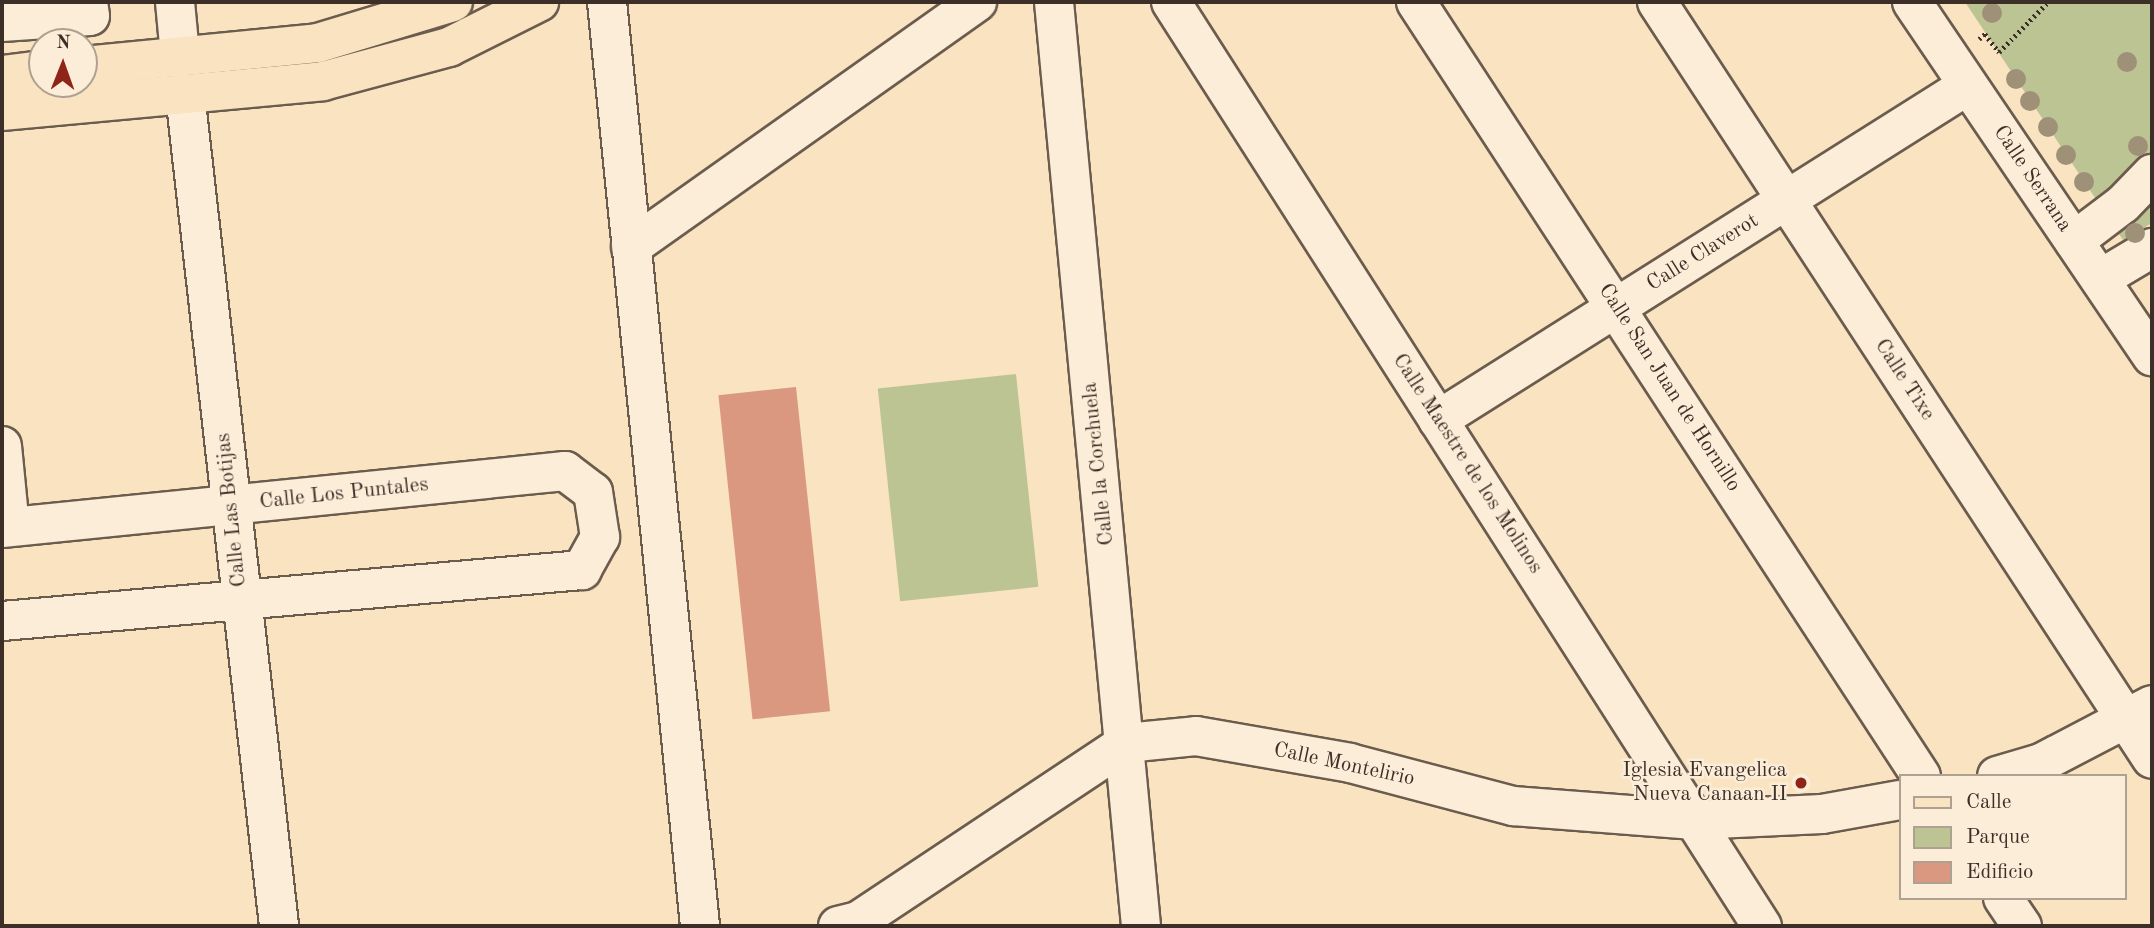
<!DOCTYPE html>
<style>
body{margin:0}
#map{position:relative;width:2154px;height:928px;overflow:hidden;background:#f9e3c1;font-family:"Old Standard TT",serif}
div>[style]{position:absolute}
.green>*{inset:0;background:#bdc493;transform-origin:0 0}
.building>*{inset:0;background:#db9881;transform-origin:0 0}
.path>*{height:4.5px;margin-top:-2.25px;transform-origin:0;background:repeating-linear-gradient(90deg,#3c2f28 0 2px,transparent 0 5.5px)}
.roads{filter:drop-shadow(2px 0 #6b5c4e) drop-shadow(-2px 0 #6b5c4e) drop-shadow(0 2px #6b5c4e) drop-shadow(0 -2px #6b5c4e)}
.minor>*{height:38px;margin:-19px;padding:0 19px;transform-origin:19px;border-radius:19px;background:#fbedd7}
.major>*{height:38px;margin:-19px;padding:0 19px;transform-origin:19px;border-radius:19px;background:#f9e3c1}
.trees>*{width:20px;height:20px;margin:-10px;border-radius:50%;background:#9f9078}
.dots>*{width:19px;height:19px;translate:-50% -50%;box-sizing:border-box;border:4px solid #fbedd7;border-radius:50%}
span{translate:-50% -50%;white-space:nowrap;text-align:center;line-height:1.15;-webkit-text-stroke:5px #fbedd7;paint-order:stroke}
.street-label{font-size:21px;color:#3c2f28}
.poi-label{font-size:21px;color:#3c2f28}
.right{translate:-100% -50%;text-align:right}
.frame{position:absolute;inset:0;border:4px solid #3c2f28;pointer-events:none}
.legend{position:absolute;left:1899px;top:774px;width:228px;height:126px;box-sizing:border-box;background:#fbedd7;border:2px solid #afa191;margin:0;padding:9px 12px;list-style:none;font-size:21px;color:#3c2f28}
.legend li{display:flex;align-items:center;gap:14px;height:35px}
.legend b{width:35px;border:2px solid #afa191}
.north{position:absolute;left:28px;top:28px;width:70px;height:70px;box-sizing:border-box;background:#fbedd7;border:2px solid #afa191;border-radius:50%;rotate:1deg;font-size:19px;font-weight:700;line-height:28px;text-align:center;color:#3c2f28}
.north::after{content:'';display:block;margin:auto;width:24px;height:32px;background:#8f2418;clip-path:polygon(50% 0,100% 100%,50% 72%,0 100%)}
</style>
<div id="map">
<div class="green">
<i style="clip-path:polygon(1965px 2px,2152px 2px,2152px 223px,2123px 240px)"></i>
<i style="left:1016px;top:374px;width:214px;height:139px;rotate:84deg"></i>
</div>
<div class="building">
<i style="left:796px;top:387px;width:326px;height:78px;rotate:84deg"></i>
</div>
<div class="path">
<i style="left:1979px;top:39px;width:8px;rotate:-40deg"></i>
<i style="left:1985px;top:34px;width:23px;rotate:52deg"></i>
<i style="left:1999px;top:52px;width:70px;rotate:-45.6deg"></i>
</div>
<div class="roads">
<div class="minor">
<i style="left:175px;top:2px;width:53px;rotate:84.6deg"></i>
<i style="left:607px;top:2px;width:929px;rotate:84.25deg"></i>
<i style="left:1054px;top:2px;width:928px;rotate:84.62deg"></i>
<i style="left:1171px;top:2px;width:1097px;rotate:57.4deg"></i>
<i style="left:1416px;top:2px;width:924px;rotate:56.88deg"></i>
<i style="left:1657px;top:2px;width:904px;rotate:56.82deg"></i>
<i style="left:1912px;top:2px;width:428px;rotate:55.9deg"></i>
<i style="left:2px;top:22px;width:88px;rotate:-3.9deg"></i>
<i style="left:90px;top:16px;width:14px;rotate:-98deg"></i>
<i style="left:185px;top:94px;width:837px;rotate:83.55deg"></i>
<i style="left:2074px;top:241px;width:61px;rotate:-37.1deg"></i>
<i style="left:2123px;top:204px;width:42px;rotate:-46deg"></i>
<i style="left:631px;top:247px;width:424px;rotate:-35.3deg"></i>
<i style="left:2100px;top:279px;width:61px;rotate:-30.8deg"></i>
<i style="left:1438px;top:420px;width:626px;rotate:-32.27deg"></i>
<i style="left:2px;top:446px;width:81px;rotate:84.4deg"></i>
<i style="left:2px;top:528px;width:566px;rotate:-5.78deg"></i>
<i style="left:565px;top:471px;width:35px;rotate:37deg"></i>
<i style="left:593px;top:492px;width:46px;rotate:81.2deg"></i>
<i style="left:600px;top:537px;width:38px;rotate:119deg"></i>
<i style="left:582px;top:570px;width:582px;rotate:174.97deg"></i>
<i style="left:1997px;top:776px;width:46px;rotate:-16.5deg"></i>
<i style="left:2041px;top:763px;width:125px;rotate:-27.6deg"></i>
<i style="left:2003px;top:898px;width:34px;rotate:56deg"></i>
<i style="left:838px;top:926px;width:21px;rotate:-14deg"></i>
<i style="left:858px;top:921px;width:322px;rotate:-33.6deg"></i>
<i style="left:1126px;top:743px;width:70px;rotate:-5.7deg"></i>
<i style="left:1196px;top:736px;width:156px;rotate:9.9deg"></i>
<i style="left:1350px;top:763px;width:169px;rotate:14.8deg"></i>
<i style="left:1513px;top:806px;width:182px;rotate:4.4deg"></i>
<i style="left:1694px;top:820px;width:128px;rotate:-2.7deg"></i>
<i style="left:1822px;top:814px;width:79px;rotate:-10.2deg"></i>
</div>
<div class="major">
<i style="left:84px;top:66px;width:235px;rotate:-5.6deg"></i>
<i style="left:318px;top:43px;width:141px;rotate:-16.9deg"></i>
<i style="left:2px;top:75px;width:40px;rotate:-7.1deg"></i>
<i style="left:2px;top:111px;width:322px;rotate:-5.3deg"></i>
<i style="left:323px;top:81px;width:131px;rotate:-15.1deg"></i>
<i style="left:449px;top:47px;width:101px;rotate:-26.6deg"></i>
</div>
</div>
<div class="trees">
<i style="left:1992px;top:13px"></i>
<i style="left:2127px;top:62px"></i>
<i style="left:2016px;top:79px"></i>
<i style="left:2030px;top:101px"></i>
<i style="left:2048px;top:127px"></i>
<i style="left:2138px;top:146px"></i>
<i style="left:2066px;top:155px"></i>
<i style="left:2084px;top:182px"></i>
<i style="left:2135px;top:233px"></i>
</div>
<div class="dots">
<i style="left:1801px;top:783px;background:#8f2418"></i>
</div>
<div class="street-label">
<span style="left:2032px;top:179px;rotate:56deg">Calle Serrana</span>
<span style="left:1703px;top:253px;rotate:-32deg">Calle Claverot</span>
<span style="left:1904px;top:380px;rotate:57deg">Calle Tixe</span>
<span style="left:1669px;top:388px;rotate:57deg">Calle San Juan de Hornillo</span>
<span style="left:1099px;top:464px;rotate:-96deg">Calle la Corchuela</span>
<span style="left:1467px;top:464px;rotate:57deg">Calle Maestre de los Molinos</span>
<span style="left:344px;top:494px;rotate:-6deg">Calle Los Puntales</span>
<span style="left:232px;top:510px;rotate:-96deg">Calle Las Botijas</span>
<span style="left:1344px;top:765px;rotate:12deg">Calle Montelirio</span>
</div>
<div class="poi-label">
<span class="right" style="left:1787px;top:783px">Iglesia Evangelica<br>Nueva Canaan II</span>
</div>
<div class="frame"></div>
<ul class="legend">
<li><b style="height:9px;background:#f9e3c1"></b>Calle</li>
<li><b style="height:19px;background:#bdc493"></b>Parque</li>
<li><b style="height:19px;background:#db9881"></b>Edificio</li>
</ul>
<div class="north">N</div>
</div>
